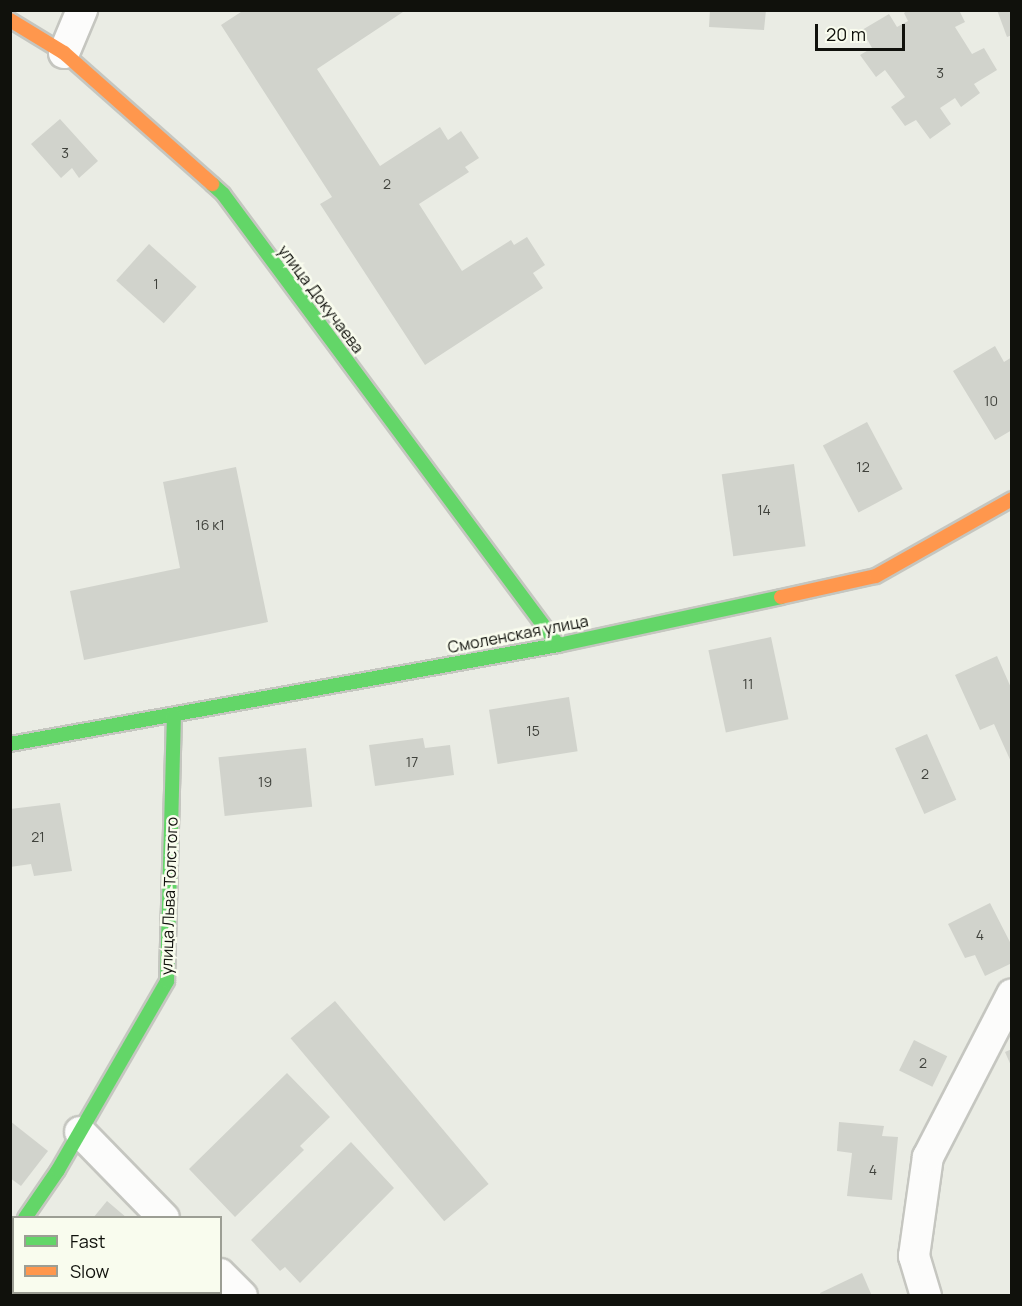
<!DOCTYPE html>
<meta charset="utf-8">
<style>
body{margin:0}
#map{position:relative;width:1022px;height:1306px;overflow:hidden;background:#eaece4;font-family:Manrope,sans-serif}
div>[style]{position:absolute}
.building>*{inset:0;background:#d1d3cc;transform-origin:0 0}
.roads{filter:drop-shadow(2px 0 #c5c6c0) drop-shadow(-2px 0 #c5c6c0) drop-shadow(0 2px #c5c6c0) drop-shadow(0 -2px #c5c6c0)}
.street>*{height:30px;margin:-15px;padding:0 15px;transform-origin:15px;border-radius:15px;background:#fcfcfb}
.fast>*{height:14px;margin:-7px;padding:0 7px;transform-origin:7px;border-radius:7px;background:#63d668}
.slow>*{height:14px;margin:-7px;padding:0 7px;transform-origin:7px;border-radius:7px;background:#ff974d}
span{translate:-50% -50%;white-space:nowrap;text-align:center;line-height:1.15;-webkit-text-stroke:5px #f9fcee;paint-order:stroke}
.number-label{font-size:14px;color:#40423c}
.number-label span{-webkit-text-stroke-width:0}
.street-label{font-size:16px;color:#10110c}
.frame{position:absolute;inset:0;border:12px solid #10110c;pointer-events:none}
.legend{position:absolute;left:12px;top:1216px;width:210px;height:78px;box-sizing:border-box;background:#f9fcee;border:2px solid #9c9e94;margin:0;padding:8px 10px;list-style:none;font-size:18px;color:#10110c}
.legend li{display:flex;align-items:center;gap:12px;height:30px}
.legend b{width:30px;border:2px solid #9c9e94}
.scale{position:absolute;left:815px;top:24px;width:90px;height:27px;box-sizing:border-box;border:3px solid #10110c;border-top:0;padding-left:8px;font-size:18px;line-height:21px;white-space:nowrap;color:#10110c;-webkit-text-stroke:4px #f9fcee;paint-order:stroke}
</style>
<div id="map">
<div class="building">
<i style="clip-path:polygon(244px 10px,406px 10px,317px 69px,380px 166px,440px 127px,448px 140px,461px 131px,479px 158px,465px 167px,469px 172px,419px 204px,462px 271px,511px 240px,514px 245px,527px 237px,545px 265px,533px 273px,543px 288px,425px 365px,320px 204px,332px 197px,221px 25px)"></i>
<i style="clip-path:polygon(710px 10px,766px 10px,764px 30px,709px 27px)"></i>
<i style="clip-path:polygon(908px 10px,959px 10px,965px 22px,955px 27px,972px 54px,984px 48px,997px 70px,974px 84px,980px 93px,961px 107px,955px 98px,940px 108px,951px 124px,930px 139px,916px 120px,905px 126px,891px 107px,905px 97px,885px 70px,876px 77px,860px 55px,872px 48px,862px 30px,889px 14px,897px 27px,908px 21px,904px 13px)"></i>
<i style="clip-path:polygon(997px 10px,1012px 10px,1012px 35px,1007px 37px)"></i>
<i style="clip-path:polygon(60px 119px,98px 161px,79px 178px,72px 168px,61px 178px,31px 144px)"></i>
<i style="left:149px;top:244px;width:64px;height:49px;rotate:42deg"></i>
<i style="clip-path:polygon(995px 346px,1004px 362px,1012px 357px,1012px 430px,995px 440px,953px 371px)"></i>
<i style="left:867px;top:422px;width:76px;height:50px;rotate:62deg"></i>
<i style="left:794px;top:464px;width:83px;height:73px;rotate:82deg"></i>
<i style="clip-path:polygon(236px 467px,268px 622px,84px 660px,70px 591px,180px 568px,163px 482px)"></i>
<i style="left:771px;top:637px;width:84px;height:64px;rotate:78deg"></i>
<i style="clip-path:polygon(997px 656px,1012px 690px,1012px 764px,994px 724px,980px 730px,955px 675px)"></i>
<i style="left:569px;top:697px;width:55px;height:81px;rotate:81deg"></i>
<i style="left:927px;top:734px;width:72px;height:35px;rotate:66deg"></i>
<i style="clip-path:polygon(423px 738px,425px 748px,450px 745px,454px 775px,375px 786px,369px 745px)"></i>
<i style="left:306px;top:748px;width:59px;height:88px;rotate:84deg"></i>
<i style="clip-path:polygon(60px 803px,72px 871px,34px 876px,31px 864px,10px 867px,10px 809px)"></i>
<i style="clip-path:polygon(990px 903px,1012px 946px,1012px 963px,985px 976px,975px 955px,965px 958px,948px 924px)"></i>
<i style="left:335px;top:1001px;width:239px;height:58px;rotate:50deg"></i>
<i style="left:914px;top:1040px;width:37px;height:34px;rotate:26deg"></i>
<i style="clip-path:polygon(1012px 1049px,1012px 1068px,1005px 1052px)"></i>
<i style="clip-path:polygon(287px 1073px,330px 1117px,300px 1146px,304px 1150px,235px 1217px,189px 1169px)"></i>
<i style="clip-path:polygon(10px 1121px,48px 1151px,21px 1186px,10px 1178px)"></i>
<i style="clip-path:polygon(839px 1122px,884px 1126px,882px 1136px,898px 1137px,892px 1200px,847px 1196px,852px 1153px,837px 1151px)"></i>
<i style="clip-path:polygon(351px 1142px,394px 1188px,300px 1283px,285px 1267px,280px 1271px,251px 1240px)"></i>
<i style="clip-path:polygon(107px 1201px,127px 1218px,93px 1218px)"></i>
<i style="clip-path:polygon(862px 1273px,872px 1296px,821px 1296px,820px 1293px)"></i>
<i style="clip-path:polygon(164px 1292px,189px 1292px,186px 1296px)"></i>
</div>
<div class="roads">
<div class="street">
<i style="left:64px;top:53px;width:47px;rotate:-67.3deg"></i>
<i style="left:80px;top:1132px;width:120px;rotate:45.7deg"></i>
<i style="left:10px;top:1238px;width:6px;rotate:-45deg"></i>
<i style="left:220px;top:1274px;width:31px;rotate:45deg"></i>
<i style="left:926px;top:1296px;width:42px;rotate:-106.7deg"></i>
<i style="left:914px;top:1256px;width:100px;rotate:-82deg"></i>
<i style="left:928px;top:1157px;width:183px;rotate:-62.7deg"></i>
</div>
<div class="fast">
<i style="left:212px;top:184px;width:15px;rotate:42deg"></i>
<i style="left:223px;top:194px;width:562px;rotate:53.4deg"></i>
<i style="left:10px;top:744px;width:557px;rotate:-10.24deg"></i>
<i style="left:558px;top:645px;width:228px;rotate:-12.1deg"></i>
<i style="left:25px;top:1218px;width:58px;rotate:-55.5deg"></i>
<i style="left:58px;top:1170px;width:218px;rotate:-60deg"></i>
<i style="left:167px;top:981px;width:266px;rotate:-88.5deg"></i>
</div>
<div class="slow">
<i style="left:10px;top:20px;width:63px;rotate:31.4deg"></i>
<i style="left:64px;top:53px;width:198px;rotate:41.5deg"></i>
<i style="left:781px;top:597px;width:97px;rotate:-12.5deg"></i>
<i style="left:876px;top:576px;width:156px;rotate:-29.5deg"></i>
</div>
</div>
<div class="number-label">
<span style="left:940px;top:73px">3</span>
<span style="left:65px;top:153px">3</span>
<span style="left:387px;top:184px">2</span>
<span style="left:156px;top:284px">1</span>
<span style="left:991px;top:401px">10</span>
<span style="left:863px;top:467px">12</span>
<span style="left:764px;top:510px">14</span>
<span style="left:210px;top:525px">16 к1</span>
<span style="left:748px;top:684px">11</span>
<span style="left:533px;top:731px">15</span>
<span style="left:412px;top:762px">17</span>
<span style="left:925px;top:774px">2</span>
<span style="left:265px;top:782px">19</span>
<span style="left:38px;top:837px">21</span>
<span style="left:980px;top:935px">4</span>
<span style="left:923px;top:1063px">2</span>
<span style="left:873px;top:1170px">4</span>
</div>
<div class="street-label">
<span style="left:321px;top:299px;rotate:53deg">улица Докучаева</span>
<span style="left:518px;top:634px;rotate:-11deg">Смоленская улица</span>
<span style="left:169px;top:896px;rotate:-88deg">улица Льва Толстого</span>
</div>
<div class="frame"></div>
<ul class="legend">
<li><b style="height:8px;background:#63d668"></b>Fast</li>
<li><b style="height:8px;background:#ff974d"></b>Slow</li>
</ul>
<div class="scale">20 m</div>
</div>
